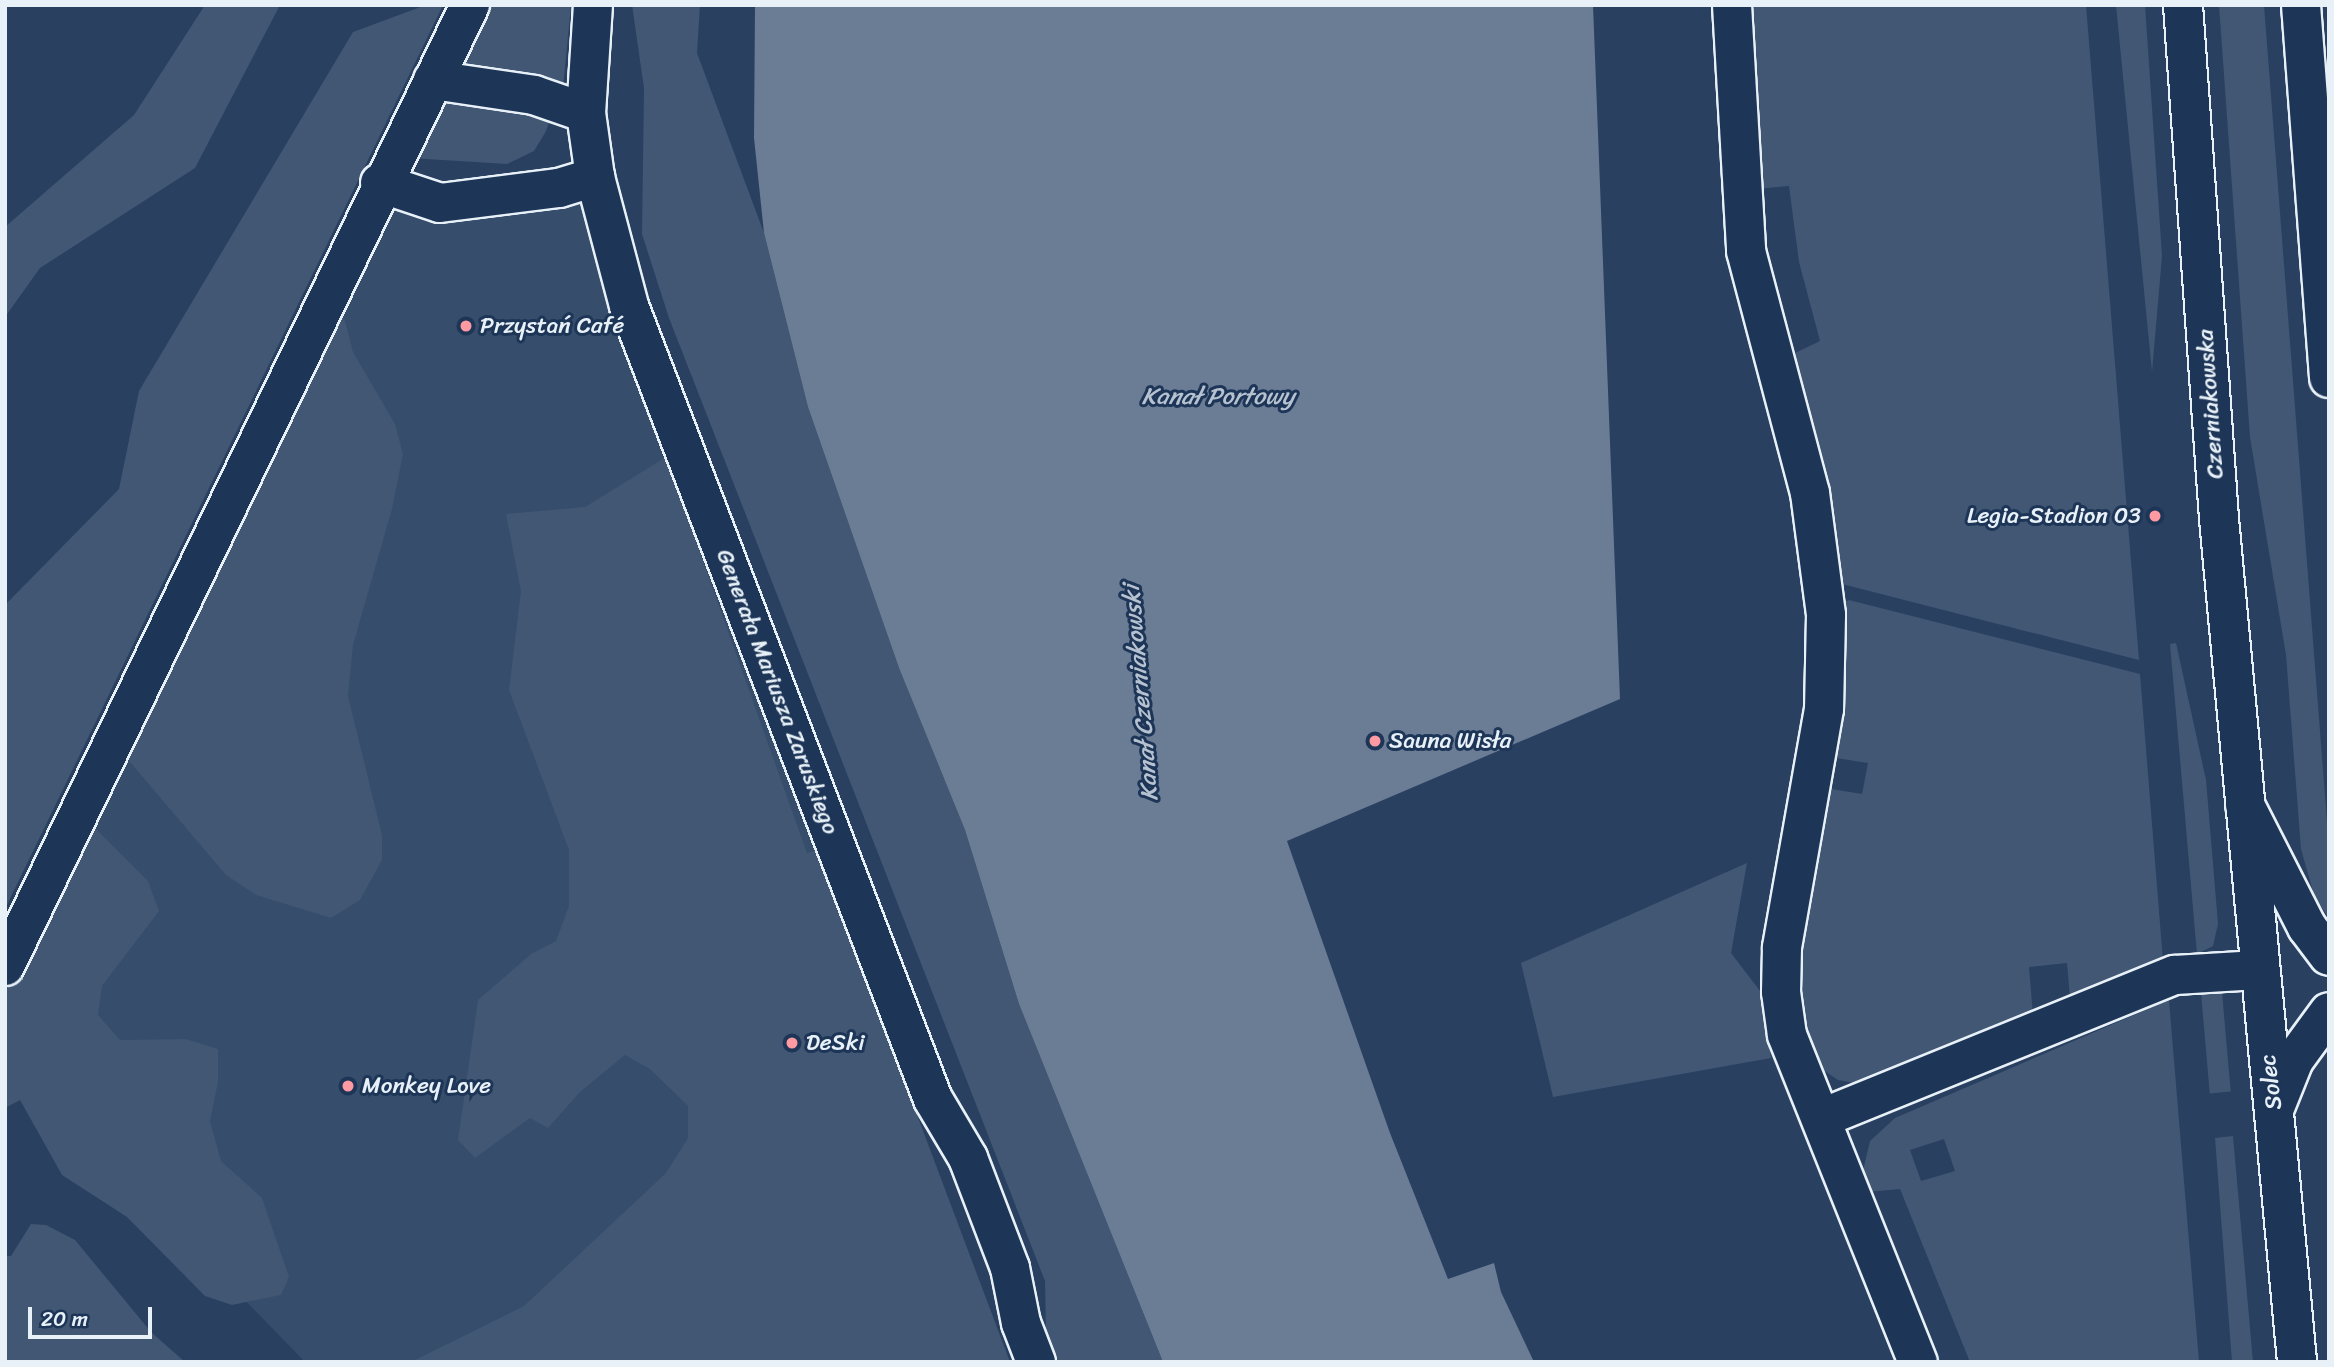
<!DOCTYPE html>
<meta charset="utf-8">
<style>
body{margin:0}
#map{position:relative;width:2334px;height:1367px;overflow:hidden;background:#294061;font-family:Sriracha,sans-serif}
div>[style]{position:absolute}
.built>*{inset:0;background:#364d6b}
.green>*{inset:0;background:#415774;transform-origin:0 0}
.water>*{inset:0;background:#6b7c95}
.roads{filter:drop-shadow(2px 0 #e8f1f8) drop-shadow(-2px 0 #e8f1f8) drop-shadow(0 2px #e8f1f8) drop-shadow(0 -2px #e8f1f8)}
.minor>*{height:38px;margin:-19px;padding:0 19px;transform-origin:19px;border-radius:19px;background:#1d3557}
.major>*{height:38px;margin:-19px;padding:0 19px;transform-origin:19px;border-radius:19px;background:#1d3557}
.dots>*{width:19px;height:19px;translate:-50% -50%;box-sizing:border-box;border:4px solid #1d3557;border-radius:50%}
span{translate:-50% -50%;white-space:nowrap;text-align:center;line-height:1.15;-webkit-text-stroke:6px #1d3557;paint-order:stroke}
.poi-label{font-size:23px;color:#e8f1f8}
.left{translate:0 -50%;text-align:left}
.right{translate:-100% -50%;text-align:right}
.street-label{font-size:23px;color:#e8f1f8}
.water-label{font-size:24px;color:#b6c2d0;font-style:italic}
.frame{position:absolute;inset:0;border:7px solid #e8f1f8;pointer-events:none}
.scale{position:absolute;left:28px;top:1307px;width:124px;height:32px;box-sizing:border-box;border:4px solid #e8f1f8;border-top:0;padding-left:9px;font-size:21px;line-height:24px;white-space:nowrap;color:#e8f1f8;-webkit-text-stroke:5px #1d3557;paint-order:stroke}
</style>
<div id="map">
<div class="built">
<i style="clip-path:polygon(587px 192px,817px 849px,648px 915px,742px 1171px,531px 1362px,305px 1362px,18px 1067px,5px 993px,386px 207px,427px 216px)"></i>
</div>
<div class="green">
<i style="clip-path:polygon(205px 5px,280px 5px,195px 168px,40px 268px,5px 317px,5px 227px,134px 115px)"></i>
<i style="clip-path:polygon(426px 5px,443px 5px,5px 909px,5px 605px,119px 489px,139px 391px,353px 32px)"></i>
<i style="clip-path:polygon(493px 5px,571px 5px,563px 88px,545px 133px,534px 151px,507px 164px,410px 158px)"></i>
<i style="clip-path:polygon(632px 5px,700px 5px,697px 53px,764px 233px,808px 407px,899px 668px,965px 830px,1019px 1004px,1163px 1362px,1052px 1362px,1046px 1333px,1045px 1281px,669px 318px,642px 234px,644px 88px)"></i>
<i style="clip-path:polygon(1749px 5px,2086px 5px,2139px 660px,1842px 584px,1791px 355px,1820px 341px,1799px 262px,1789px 186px,1757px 189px)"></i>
<i style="clip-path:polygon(2116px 5px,2145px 5px,2162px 256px,2152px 372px)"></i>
<i style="clip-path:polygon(2219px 5px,2264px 5px,2329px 848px,2329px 919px,2314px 895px,2301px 849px,2286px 655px,2250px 437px)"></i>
<i style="clip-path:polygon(337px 311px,345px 321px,353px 352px,395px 424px,403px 454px,392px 509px,353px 645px,348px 696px,382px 835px,382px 860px,360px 900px,331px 918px,256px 895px,226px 875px,124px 755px)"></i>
<i style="clip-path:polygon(666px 457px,807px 853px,817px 849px,1010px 1362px,411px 1362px,524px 1306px,666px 1173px,688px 1138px,688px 1106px,650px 1069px,625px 1055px,580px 1092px,548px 1128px,530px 1118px,475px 1158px,458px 1140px,478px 1000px,531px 954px,556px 941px,569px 906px,569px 850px,509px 690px,521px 591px,506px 514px,585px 507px)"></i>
<i style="clip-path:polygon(1849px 600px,2140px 674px,2163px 961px,2070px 998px,2067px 963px,2029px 967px,2033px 1016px,1865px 1085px,1838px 1080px,1819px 1067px,1803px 1029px,1799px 1003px,1800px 963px,1831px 789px,1862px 794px,1868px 763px,1836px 758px,1843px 603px)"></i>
<i style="clip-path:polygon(2176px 643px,2206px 780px,2218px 924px,2213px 946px,2197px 954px,2170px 644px)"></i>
<i style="clip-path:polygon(90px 823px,148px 881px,159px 911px,102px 986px,98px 1015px,120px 1040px,186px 1039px,218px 1049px,218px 1082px,210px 1121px,221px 1161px,262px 1198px,289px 1277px,281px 1295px,232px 1305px,205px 1296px,127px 1217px,62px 1175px,20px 1100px,5px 1108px,5px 993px)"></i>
<i style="clip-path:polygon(1747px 863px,1731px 953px,1760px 991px,1771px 1058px,1553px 1097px,1521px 963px)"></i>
<i style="left:2222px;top:992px;width:100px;height:21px;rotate:85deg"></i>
<i style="clip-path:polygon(evenodd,2169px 1000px,2199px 1362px,1970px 1362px,1900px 1189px,1867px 1192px,1862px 1175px,1870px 1141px,1895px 1118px,2169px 1000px,1944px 1139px,1955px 1171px,1921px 1181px,1910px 1150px,1944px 1139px)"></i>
<i style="clip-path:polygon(2233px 1136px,2253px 1362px,2232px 1362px,2215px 1138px)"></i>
<i style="clip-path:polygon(31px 1224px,46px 1225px,75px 1240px,151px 1332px,185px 1362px,5px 1362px,5px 1256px,11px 1256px)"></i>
</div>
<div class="water">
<i style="clip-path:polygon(755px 5px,1593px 5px,1620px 699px,1287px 841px,1390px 1133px,1448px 1279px,1494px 1263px,1501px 1292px,1534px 1362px,1163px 1362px,1019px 1004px,965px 830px,899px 668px,808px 407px,764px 233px,754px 138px)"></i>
</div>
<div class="roads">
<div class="minor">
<i style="left:593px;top:5px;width:108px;rotate:93.7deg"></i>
<i style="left:586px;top:113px;width:65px;rotate:82deg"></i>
<i style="left:595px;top:177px;width:133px;rotate:75.2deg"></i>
<i style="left:629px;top:306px;width:849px;rotate:69.03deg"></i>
<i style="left:933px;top:1099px;width:69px;rotate:59.3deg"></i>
<i style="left:968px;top:1158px;width:118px;rotate:69.1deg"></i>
<i style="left:1010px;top:1268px;width:56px;rotate:78.7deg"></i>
<i style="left:1021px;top:1323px;width:42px;rotate:69deg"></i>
<i style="left:1732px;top:5px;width:246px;rotate:86.7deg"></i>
<i style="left:1746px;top:251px;width:250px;rotate:75.2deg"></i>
<i style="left:1810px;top:493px;width:123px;rotate:82.5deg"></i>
<i style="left:1826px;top:615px;width:94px;rotate:91.2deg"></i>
<i style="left:1824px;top:709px;width:243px;rotate:100deg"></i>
<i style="left:1782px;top:948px;width:44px;rotate:91.3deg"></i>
<i style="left:1781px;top:992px;width:43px;rotate:82.1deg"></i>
<i style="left:1787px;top:1035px;width:352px;rotate:68.2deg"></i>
<i style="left:433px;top:80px;width:102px;rotate:8.4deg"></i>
<i style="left:534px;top:95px;width:55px;rotate:19.1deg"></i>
<i style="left:380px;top:183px;width:63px;rotate:18.4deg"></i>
<i style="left:440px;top:203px;width:120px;rotate:-7.2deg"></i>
<i style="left:559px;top:188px;width:38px;rotate:-17deg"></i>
<i style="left:2245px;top:805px;width:137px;rotate:63.1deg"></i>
<i style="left:2307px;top:927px;width:36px;rotate:53deg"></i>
<i style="left:5px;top:966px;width:1068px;rotate:-64.18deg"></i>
<i style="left:2274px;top:1110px;width:54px;rotate:-68.2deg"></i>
<i style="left:2294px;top:1060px;width:59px;rotate:-53.9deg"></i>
<i style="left:1822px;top:1118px;width:381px;rotate:-22.1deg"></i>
<i style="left:2175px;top:975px;width:83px;rotate:-3.4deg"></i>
</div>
<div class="major">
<i style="left:2183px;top:5px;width:515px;rotate:85.99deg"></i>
<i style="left:2219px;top:519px;width:847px;rotate:84.71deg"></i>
<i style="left:2301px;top:5px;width:374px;rotate:85.7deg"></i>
</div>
</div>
<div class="dots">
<i style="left:466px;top:326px;background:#ff9aa2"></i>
<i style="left:2155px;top:516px;background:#ff9aa2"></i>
<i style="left:1375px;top:741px;background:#ff9aa2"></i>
<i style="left:792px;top:1043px;background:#ff9aa2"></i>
<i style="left:348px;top:1086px;background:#ff9aa2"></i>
</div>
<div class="poi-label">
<span class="left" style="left:480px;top:326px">Przystań Café</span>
<span class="right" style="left:2141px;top:516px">Legia-Stadion 03</span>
<span class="left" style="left:1389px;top:741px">Sauna Wisła</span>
<span class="left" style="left:806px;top:1043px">DeSki</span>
<span class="left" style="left:362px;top:1086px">Monkey Love</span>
</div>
<div class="street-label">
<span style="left:2211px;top:404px;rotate:-94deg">Czerniakowska</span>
<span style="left:777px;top:692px;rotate:69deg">Generała Mariusza Zaruskiego</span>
<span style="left:2271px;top:1082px;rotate:-97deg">Solec</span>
</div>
<div class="water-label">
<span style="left:1218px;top:397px">Kanał Portowy</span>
<span style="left:1141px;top:693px;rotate:-95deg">Kanał Czerniakowski</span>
</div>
<div class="frame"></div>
<div class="scale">20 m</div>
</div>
